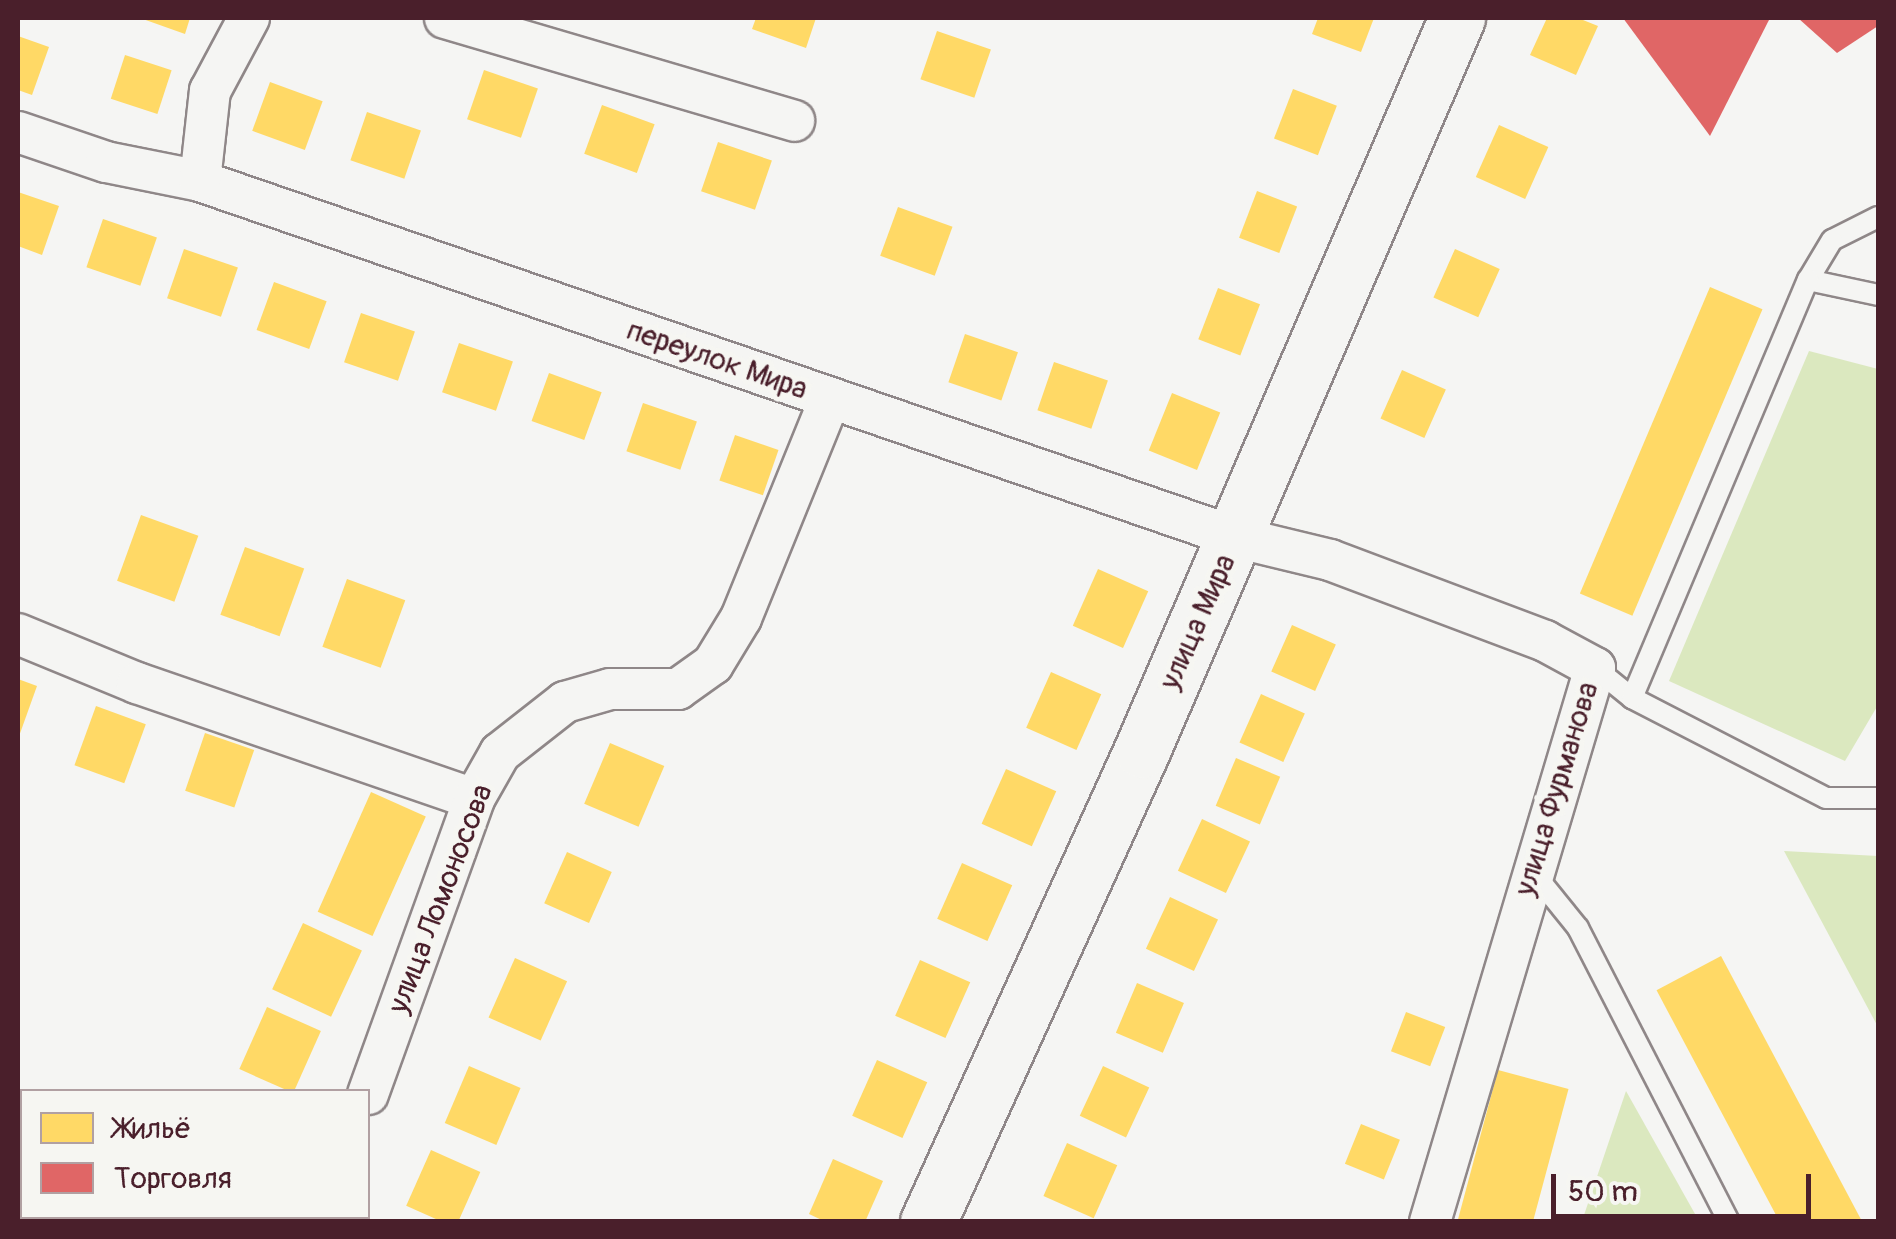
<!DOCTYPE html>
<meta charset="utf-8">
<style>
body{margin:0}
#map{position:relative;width:1896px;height:1239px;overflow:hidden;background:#f5f5f3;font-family:Pangolin,sans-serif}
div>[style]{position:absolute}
.green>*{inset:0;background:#dbe8bf}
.homes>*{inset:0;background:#ffd966;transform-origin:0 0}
.shops>*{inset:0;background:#e06666}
.roads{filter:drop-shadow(2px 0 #8f8788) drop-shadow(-2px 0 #8f8788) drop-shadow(0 2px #8f8788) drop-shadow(0 -2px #8f8788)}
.lane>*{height:20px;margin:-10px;padding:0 10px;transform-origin:10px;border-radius:10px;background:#f5f5f3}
.street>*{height:40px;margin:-20px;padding:0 20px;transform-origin:20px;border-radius:20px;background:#f5f5f3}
.secondary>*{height:55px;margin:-27.5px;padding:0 27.5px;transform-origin:27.5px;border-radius:27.5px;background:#f5f5f3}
span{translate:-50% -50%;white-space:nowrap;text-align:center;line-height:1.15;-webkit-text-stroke:10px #f6f6f2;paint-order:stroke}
.street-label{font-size:30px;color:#4a1f2b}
.frame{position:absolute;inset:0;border:20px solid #4a1f2b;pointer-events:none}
.legend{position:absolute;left:20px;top:1089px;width:350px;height:130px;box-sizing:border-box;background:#f6f6f2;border:2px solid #b1a0a2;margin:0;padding:12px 18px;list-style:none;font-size:30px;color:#4a1f2b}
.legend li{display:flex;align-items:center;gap:20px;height:50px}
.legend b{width:50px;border:2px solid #b1a0a2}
.scale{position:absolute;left:1551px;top:1174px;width:260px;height:45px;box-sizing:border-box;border:5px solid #4a1f2b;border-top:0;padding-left:12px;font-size:30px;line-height:35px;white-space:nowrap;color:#4a1f2b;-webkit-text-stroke:8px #f6f6f2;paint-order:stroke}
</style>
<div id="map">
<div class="green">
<i style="clip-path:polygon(1809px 351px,1878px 369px,1878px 705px,1845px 761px,1669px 681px)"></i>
<i style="clip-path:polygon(1784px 851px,1878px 856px,1878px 1027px)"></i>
<i style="clip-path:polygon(1626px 1091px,1699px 1221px,1582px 1221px)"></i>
</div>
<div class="homes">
<i style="clip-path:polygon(140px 18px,190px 18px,185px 34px)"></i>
<i style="clip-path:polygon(756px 18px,816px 18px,806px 48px,752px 29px)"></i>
<i style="clip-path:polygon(1318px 18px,1374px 18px,1361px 52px,1312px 34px)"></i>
<i style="clip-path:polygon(1547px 18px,1578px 18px,1598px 26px,1576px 75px,1530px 55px)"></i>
<i style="left:937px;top:31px;width:57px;height:51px;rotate:19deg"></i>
<i style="clip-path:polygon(18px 36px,49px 47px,32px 95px,18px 90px)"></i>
<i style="left:125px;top:55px;width:49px;height:46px;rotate:18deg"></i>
<i style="left:484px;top:70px;width:57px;height:52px;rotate:19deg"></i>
<i style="left:270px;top:82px;width:56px;height:52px;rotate:20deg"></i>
<i style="left:1293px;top:89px;width:47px;height:53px;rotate:21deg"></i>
<i style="left:602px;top:105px;width:56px;height:52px;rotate:20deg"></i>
<i style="left:367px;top:112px;width:57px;height:51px;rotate:19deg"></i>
<i style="left:1499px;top:125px;width:54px;height:57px;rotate:24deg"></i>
<i style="left:718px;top:142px;width:57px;height:52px;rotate:19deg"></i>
<i style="left:1257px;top:191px;width:43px;height:50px;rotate:21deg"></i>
<i style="clip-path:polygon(18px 192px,59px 206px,42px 255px,18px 246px)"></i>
<i style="left:898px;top:207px;width:58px;height:52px;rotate:20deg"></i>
<i style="left:103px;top:219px;width:57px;height:51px;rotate:19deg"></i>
<i style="left:184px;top:249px;width:57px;height:52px;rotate:19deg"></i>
<i style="left:1455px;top:249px;width:49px;height:53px;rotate:24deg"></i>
<i style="left:274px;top:282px;width:56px;height:51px;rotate:20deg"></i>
<i style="left:1710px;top:287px;width:57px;height:333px;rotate:23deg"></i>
<i style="left:1218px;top:288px;width:45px;height:55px;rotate:21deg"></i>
<i style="left:361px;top:313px;width:57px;height:52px;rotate:19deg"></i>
<i style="left:965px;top:334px;width:56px;height:51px;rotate:19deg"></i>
<i style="left:459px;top:343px;width:57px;height:52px;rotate:19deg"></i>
<i style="left:1054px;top:362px;width:57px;height:51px;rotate:19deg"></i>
<i style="left:1402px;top:370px;width:48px;height:53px;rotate:24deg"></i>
<i style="left:549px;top:373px;width:56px;height:51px;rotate:20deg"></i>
<i style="left:1172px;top:393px;width:52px;height:62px;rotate:22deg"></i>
<i style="left:643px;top:403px;width:57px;height:51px;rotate:19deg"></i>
<i style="left:735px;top:435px;width:46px;height:48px;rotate:19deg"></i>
<i style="left:141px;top:515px;width:61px;height:70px;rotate:20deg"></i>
<i style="left:245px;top:547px;width:63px;height:72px;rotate:20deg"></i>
<i style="left:1098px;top:569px;width:55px;height:62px;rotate:24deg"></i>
<i style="left:347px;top:579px;width:62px;height:72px;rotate:20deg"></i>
<i style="left:1292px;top:625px;width:48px;height:51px;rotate:24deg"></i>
<i style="left:1051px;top:672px;width:55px;height:61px;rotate:24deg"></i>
<i style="clip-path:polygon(18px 679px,37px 686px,18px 739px)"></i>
<i style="left:1261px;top:694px;width:48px;height:53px;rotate:24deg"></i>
<i style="left:96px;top:706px;width:53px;height:63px;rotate:20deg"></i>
<i style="left:205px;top:733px;width:52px;height:61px;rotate:19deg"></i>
<i style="left:610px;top:743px;width:59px;height:66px;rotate:23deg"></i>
<i style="left:1236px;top:758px;width:48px;height:52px;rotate:23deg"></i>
<i style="left:1006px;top:769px;width:55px;height:60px;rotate:24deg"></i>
<i style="left:371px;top:792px;width:60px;height:131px;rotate:24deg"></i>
<i style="left:1202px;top:819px;width:53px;height:57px;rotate:25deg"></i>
<i style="left:567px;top:852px;width:49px;height:56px;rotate:24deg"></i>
<i style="left:962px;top:863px;width:55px;height:61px;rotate:24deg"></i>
<i style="left:1170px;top:897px;width:53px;height:57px;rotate:25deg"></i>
<i style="left:303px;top:923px;width:65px;height:73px;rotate:25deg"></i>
<i style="left:1721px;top:956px;width:302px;height:73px;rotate:62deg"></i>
<i style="left:515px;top:958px;width:57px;height:65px;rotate:24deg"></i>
<i style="left:920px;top:960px;width:55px;height:61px;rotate:24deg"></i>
<i style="left:1137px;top:983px;width:51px;height:54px;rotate:23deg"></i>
<i style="left:267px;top:1007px;width:59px;height:68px;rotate:24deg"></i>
<i style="left:1406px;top:1012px;width:42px;height:42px;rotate:21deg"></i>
<i style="left:877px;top:1060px;width:55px;height:61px;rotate:24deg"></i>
<i style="left:469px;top:1066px;width:56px;height:62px;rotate:23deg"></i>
<i style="left:1103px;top:1066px;width:51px;height:55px;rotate:25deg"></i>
<i style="left:1498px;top:1070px;width:73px;height:157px;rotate:15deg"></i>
<i style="left:1361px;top:1124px;width:42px;height:43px;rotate:22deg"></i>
<i style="left:1067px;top:1143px;width:55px;height:58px;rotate:24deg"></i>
<i style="left:431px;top:1150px;width:54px;height:61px;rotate:24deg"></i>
<i style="clip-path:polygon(833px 1159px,883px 1181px,865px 1222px,826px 1222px,809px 1214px)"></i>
<i style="clip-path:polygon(173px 1216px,235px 1216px,171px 1222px)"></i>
</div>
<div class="shops">
<i style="clip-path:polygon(1623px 18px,1770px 18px,1710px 136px)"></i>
<i style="clip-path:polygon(1798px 18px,1878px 18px,1878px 26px,1837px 53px)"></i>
</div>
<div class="roads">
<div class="lane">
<i style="left:1878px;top:217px;width:51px;rotate:153.4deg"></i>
<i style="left:1832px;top:240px;width:47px;rotate:121deg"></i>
<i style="left:1808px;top:280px;width:72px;rotate:12.1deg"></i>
<i style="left:1595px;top:668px;width:48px;rotate:39deg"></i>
<i style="left:1632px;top:698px;width:218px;rotate:27.3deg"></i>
<i style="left:1826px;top:798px;width:52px"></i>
<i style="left:1632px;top:698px;width:454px;rotate:-67.2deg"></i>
<i style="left:1532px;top:871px;width:73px;rotate:51.1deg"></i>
<i style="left:1578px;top:928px;width:331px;rotate:62.8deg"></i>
</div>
<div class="street">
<i style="left:445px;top:18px;width:364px;rotate:16.4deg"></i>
<i style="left:18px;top:132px;width:93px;rotate:18.8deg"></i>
<i style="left:106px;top:162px;width:96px;rotate:11.4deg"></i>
<i style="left:200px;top:181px;width:1095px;rotate:18.98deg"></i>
<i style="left:1235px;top:537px;width:98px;rotate:13.6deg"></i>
<i style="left:1330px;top:560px;width:230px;rotate:20.6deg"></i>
<i style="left:1545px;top:641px;width:57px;rotate:28.4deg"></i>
<i style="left:1595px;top:668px;width:578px;rotate:106.59deg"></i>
<i style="left:200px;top:181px;width:91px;rotate:-83.7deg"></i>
<i style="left:210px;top:91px;width:83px;rotate:-61.9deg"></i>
<i style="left:18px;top:634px;width:129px;rotate:22.4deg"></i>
<i style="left:137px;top:683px;width:356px;rotate:19deg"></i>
<i style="left:368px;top:1094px;width:313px;rotate:-70.2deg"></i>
<i style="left:474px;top:799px;width:53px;rotate:-60.5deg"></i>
<i style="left:500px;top:753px;width:83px;rotate:-38.1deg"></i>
<i style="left:565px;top:702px;width:47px;rotate:-16.1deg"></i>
<i style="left:610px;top:689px;width:68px"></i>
<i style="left:678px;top:689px;width:43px;rotate:-35.5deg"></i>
<i style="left:713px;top:664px;width:54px;rotate:-58.7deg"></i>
<i style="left:741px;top:618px;width:236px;rotate:-67.9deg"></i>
<i style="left:309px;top:1222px;width:7px;rotate:-63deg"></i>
</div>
<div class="secondary">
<i style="left:928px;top:1222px;width:518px;rotate:-65.61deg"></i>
<i style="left:1142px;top:750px;width:797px;rotate:-66.72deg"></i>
</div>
</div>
<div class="street-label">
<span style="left:717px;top:360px;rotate:19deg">переулок Мира</span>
<span style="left:1198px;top:622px;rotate:-66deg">улица Мира</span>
<span style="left:1557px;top:789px;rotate:-73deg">улица Фурманова</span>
<span style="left:441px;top:899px;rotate:-69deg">улица Ломоносова</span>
</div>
<div class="frame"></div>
<ul class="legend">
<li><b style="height:28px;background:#ffd966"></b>Жильё</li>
<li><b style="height:28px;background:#e06666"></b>Торговля</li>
</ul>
<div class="scale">50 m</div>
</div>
